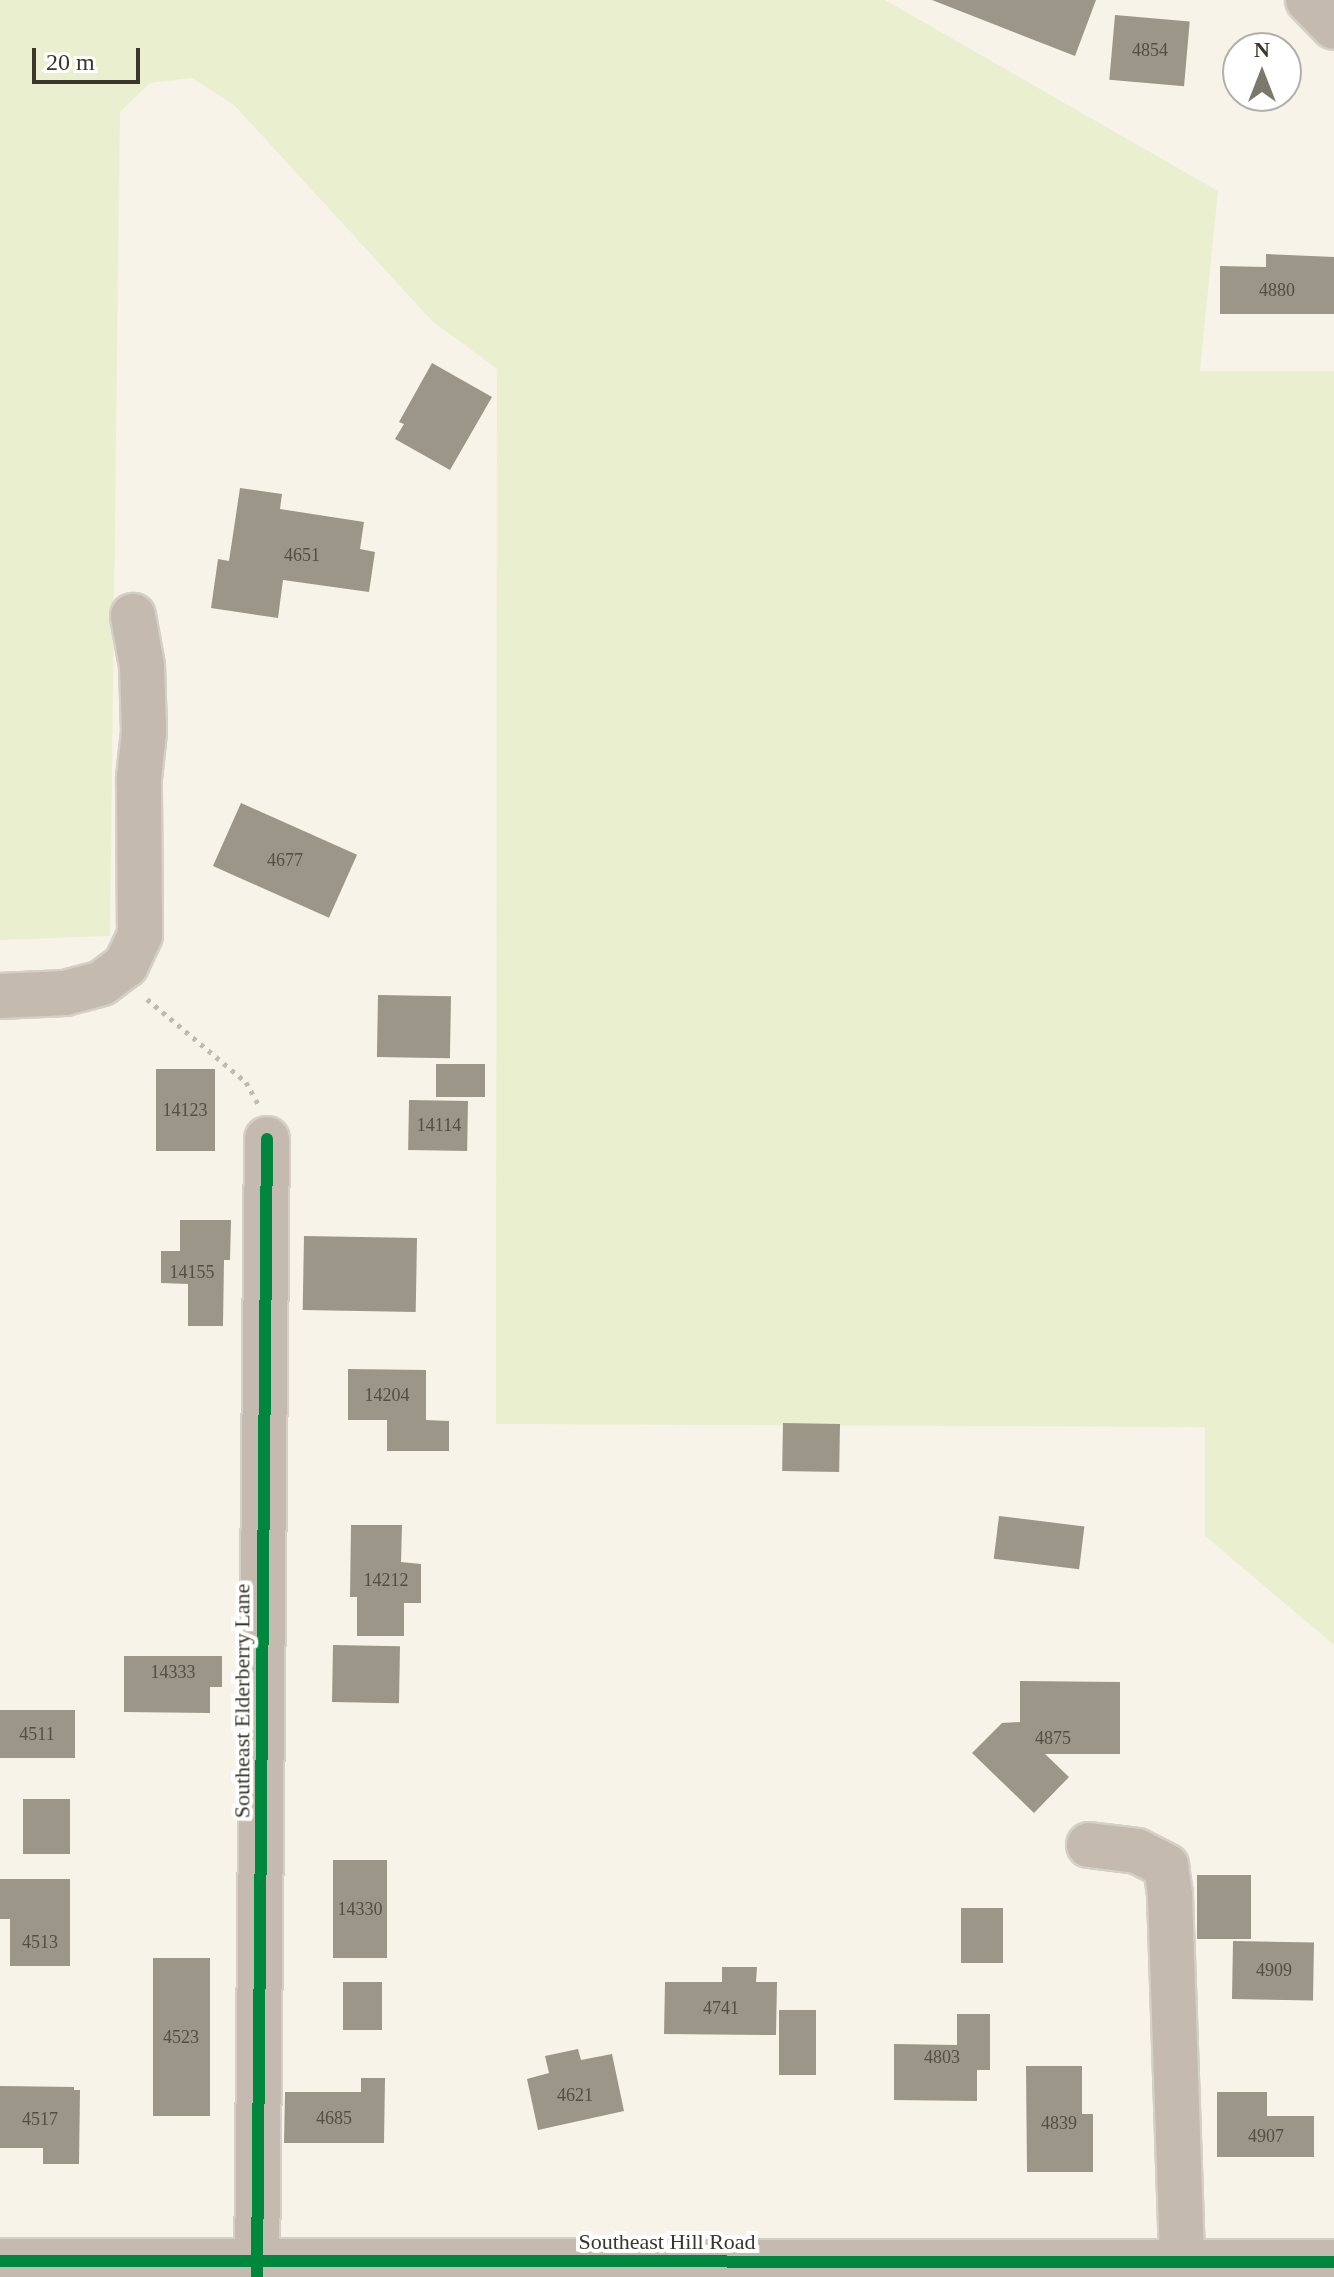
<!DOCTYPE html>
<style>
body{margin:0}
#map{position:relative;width:1334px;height:2277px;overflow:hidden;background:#f8f3e8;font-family:Georgia,serif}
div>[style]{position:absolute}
.green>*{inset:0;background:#eaf0cf}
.building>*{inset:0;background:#9b9687;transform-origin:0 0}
.path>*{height:5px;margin-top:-2.5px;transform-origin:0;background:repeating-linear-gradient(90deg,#c1bab1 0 4px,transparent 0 10px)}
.roads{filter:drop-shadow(2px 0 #d4d0c7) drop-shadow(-2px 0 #d4d0c7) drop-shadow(0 2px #d4d0c7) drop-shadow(0 -2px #d4d0c7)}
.minor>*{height:44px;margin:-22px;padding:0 22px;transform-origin:22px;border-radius:22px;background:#c4baaf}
.cycleway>*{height:12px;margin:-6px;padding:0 6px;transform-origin:6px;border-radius:6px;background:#00873e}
span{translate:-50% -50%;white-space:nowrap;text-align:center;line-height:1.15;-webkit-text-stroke:8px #fff;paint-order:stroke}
.number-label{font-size:18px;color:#534e40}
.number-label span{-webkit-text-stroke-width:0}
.street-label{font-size:22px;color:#3b3629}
.north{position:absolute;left:1222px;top:32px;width:80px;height:80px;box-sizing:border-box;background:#fff;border:2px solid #b1afa9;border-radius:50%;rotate:0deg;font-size:22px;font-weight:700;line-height:32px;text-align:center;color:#3b3629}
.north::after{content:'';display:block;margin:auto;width:28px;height:36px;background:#7d786c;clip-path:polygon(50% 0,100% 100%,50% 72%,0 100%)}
.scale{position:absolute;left:32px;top:48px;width:108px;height:36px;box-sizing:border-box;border:4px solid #3b3629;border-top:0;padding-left:10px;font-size:24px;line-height:28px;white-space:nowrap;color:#3b3629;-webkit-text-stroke:6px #fff;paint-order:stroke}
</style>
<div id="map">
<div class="green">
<i style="clip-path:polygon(0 0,885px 0,1218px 191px,1200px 371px,1334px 371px,1334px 1645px,1205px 1536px,1205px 1427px,496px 1424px,497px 369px,432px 321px,234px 105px,192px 78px,150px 83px,120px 112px,110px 936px,0 940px)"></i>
</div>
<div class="building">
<i style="clip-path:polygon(932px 0,1096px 0,1075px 56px)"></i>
<i style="left:1115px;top:15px;width:75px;height:65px;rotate:5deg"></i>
<i style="clip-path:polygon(1266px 254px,1334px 257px,1334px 314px,1220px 314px,1220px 266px,1266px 267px)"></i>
<i style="clip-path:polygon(432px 363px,492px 397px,450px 470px,395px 439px,404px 424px,399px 422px)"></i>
<i style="clip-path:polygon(240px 488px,282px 494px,280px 509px,364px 522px,360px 549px,375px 552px,369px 592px,283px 580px,278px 618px,211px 608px,218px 559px,229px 561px)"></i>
<i style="left:241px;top:803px;width:127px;height:69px;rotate:24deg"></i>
<i style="left:378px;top:995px;width:73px;height:62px;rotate:1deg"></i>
<i style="left:436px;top:1064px;width:49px;height:33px"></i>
<i style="left:156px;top:1069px;width:59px;height:82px"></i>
<i style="left:409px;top:1100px;width:59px;height:50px;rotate:1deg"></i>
<i style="clip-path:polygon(180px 1220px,231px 1220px,230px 1260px,224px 1260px,223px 1326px,188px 1326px,188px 1284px,161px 1283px,161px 1251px,180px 1251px)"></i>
<i style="left:304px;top:1236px;width:113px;height:74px;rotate:1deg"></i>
<i style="clip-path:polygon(348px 1369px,426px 1370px,426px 1420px,449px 1421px,449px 1451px,387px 1451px,387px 1420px,348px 1420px)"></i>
<i style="left:783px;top:1423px;width:57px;height:48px;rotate:1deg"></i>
<i style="left:999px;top:1516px;width:86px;height:43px;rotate:7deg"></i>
<i style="clip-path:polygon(351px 1525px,402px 1525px,401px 1562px,421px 1564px,421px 1603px,404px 1603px,404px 1636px,357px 1636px,357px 1597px,350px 1597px)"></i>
<i style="left:333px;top:1645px;width:67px;height:57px;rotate:1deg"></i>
<i style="clip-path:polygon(124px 1656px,222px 1656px,222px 1687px,210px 1687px,210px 1713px,124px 1712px)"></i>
<i style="clip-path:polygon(1020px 1681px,1120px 1682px,1120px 1754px,1045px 1754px,1069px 1777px,1034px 1813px,972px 1753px,1002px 1723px,1020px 1722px)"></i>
<i style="left:0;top:1710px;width:75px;height:48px"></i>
<i style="left:23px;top:1799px;width:47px;height:55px"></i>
<i style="left:333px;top:1860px;width:54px;height:98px"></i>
<i style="left:1197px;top:1875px;width:54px;height:64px"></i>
<i style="clip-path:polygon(0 1879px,70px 1879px,70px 1966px,10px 1966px,10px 1919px,0 1919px)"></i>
<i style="left:961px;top:1908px;width:42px;height:55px"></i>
<i style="left:1233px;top:1941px;width:81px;height:58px;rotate:1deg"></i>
<i style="left:153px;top:1958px;width:57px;height:158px"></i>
<i style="clip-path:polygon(722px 1967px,757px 1967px,756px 1982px,777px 1982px,776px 2035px,664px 2034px,665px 1982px,722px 1982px)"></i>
<i style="left:343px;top:1982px;width:39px;height:48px"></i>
<i style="left:779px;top:2010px;width:37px;height:65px"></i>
<i style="clip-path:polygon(957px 2014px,990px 2014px,990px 2070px,977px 2070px,977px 2101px,894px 2100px,894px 2044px,957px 2045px)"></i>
<i style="clip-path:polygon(578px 2049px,581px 2060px,612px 2054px,624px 2111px,538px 2130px,527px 2079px,549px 2073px,545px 2056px)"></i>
<i style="clip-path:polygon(1026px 2066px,1082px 2066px,1082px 2114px,1093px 2114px,1093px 2172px,1027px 2172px)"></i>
<i style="clip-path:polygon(361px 2078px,385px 2078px,384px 2143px,284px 2143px,285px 2092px,361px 2092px)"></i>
<i style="clip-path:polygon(0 2086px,74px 2087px,74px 2090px,80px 2090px,79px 2164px,43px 2164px,43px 2148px,0 2148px)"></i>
<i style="clip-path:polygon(1217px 2092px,1267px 2092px,1267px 2116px,1314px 2116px,1314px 2157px,1217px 2157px)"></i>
</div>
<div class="path">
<i style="left:147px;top:999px;width:129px;rotate:40deg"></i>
<i style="left:246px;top:1082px;width:25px;rotate:61deg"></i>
</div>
<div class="roads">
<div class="minor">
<i style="left:1308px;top:0;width:37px;rotate:46deg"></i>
<i style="left:0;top:996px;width:65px;rotate:-2.6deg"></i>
<i style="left:65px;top:993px;width:38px;rotate:-15deg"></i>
<i style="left:102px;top:983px;width:30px;rotate:-37deg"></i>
<i style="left:126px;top:965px;width:33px;rotate:-65deg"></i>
<i style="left:140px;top:935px;width:157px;rotate:-90.4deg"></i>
<i style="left:139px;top:778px;width:46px;rotate:-83.8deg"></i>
<i style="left:144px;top:732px;width:66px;rotate:-91.7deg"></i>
<i style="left:142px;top:666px;width:51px;rotate:-100.2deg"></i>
<i style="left:1089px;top:1845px;width:48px;rotate:7.1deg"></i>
<i style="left:1137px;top:1851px;width:33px;rotate:27deg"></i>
<i style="left:1166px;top:1866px;width:29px;rotate:82deg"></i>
<i style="left:1170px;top:1895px;width:364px;rotate:88.1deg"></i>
<i style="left:1182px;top:2259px;width:20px;rotate:114deg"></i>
<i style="left:0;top:2261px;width:1334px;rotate:0.04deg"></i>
<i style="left:257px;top:2277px;width:1138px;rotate:-89.5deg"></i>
</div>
</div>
<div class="cycleway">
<i style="left:0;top:2261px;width:1334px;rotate:0.04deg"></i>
<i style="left:257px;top:2277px;width:1138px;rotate:-89.5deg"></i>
</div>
<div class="number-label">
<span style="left:1150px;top:50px">4854</span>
<span style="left:1277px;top:290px">4880</span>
<span style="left:302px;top:555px">4651</span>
<span style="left:285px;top:860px">4677</span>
<span style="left:185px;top:1110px">14123</span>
<span style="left:439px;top:1125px">14114</span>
<span style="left:192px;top:1272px">14155</span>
<span style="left:387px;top:1395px">14204</span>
<span style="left:386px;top:1580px">14212</span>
<span style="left:173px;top:1672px">14333</span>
<span style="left:37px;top:1734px">4511</span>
<span style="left:1053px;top:1738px">4875</span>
<span style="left:360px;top:1909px">14330</span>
<span style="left:40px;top:1942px">4513</span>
<span style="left:1274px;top:1970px">4909</span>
<span style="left:721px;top:2008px">4741</span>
<span style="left:181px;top:2037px">4523</span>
<span style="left:942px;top:2057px">4803</span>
<span style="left:575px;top:2095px">4621</span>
<span style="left:334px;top:2118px">4685</span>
<span style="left:40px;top:2119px">4517</span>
<span style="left:1059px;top:2123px">4839</span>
<span style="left:1266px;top:2136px">4907</span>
</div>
<div class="street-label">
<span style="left:242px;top:1701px;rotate:-90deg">Southeast Elderberry Lane</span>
<span style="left:667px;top:2242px">Southeast Hill Road</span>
</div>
<div class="north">N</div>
<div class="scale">20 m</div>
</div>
